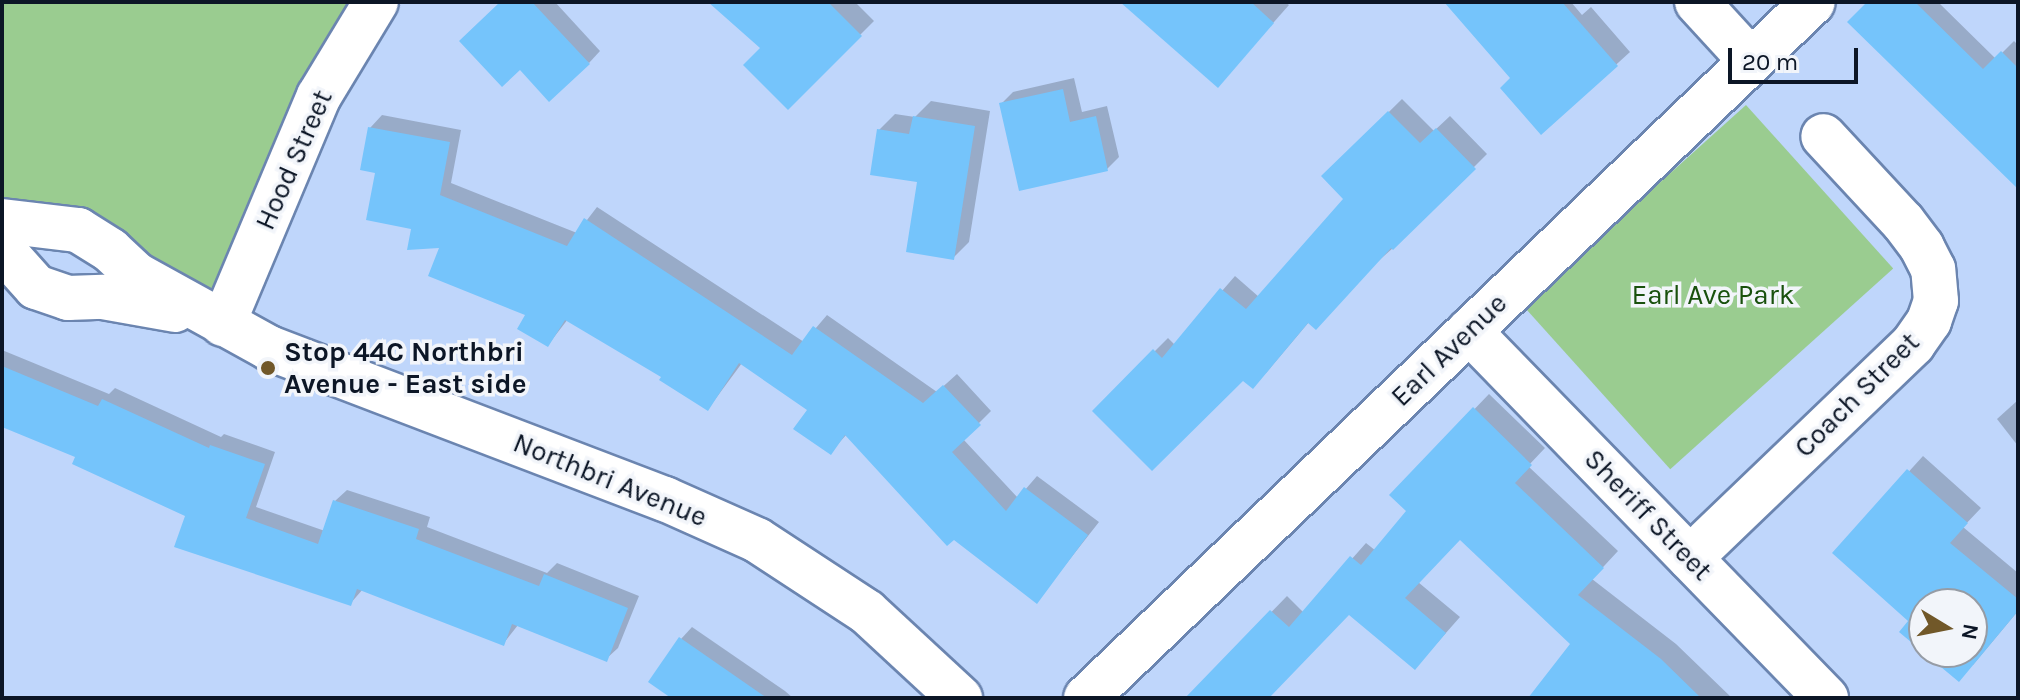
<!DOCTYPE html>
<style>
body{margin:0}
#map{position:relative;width:2020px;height:700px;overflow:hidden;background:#bfd6fb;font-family:Karla,sans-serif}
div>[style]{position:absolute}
.green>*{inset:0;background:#9acc90;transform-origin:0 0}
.shadow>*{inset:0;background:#0003}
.building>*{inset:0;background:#75c4fb}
.roads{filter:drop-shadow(2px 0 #6b85b0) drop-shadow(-2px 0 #6b85b0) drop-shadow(0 2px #6b85b0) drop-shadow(0 -2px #6b85b0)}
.minor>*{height:44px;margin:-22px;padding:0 22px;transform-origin:22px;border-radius:22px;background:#fff}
.dots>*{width:22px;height:22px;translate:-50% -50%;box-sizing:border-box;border:4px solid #f2f5fa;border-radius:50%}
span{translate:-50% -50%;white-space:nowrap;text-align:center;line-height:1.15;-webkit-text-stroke:7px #f2f5fa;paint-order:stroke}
.street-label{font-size:28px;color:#0c1626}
.park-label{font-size:28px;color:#19510d}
.poi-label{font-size:28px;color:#0c1626;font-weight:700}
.left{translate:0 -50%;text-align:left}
.frame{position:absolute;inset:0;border:4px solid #0c1626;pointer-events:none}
.north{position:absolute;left:1908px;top:588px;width:80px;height:80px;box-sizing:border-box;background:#f2f5fa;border:2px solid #969ca5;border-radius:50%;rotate:100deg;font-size:22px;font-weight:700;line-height:32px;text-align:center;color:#0c1626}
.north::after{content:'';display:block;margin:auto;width:28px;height:36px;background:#715829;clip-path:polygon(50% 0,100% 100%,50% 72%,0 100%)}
.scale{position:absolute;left:1728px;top:48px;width:130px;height:36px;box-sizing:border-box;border:4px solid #0c1626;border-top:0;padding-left:10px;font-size:24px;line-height:28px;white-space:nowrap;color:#0c1626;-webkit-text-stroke:6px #f2f5fa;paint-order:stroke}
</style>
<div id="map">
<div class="green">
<i style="clip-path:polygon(2px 2px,376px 2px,223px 324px,137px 275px,2px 221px)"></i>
<i style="left:1746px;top:105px;width:220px;height:300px;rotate:48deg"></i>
</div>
<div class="shadow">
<i style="clip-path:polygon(502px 2px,555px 2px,600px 51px,589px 63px)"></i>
<i style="clip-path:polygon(711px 2px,855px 2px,874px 21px,788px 107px,763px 48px)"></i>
<i style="clip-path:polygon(1123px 2px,1285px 2px,1289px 5px,1218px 85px)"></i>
<i style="clip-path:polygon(1446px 2px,1571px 2px,1582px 15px,1591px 7px,1630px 52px,1542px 132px,1513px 78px)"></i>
<i style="clip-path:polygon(1870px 2px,1938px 2px,1996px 59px,2014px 41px,2018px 45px,2018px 167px)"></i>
<i style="clip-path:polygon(1074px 78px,1082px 112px,1107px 106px,1119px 157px,1107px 169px,1001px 104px,1013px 92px)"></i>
<i style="clip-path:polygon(1402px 99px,1434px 131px,1450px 116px,1487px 154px,1393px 248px,1309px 322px,1266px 373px,1095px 411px,1168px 338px,1175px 345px,1235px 276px,1259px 297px,1346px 199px,1324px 176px)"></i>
<i style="clip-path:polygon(931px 101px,990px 111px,969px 242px,953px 258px,919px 181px,879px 130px,895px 114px,915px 117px)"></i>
<i style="clip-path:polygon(382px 115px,461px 130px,451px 183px,577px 233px,597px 207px,804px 342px,827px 315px,937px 392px,957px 374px,991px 411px,963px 439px,1018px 498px,1037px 476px,1099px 522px,1037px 601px,847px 434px,830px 453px,810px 410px,742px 363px,708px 409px,664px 376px,568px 319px,548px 345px,528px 314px,443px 245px,414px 227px,378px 171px,370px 128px)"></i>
<i style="clip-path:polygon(2px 350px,109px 394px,115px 388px,221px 437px,224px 434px,275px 452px,256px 507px,325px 531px,335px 501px,347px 490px,430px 517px,427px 527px,547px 573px,557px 563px,639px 596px,618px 648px,606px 659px,518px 625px,503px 644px,363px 589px,350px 604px,78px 456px,2px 425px)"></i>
<i style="clip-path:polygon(1489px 394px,1545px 448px,1528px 466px,1618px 551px,1592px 579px,1676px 644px,1732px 698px,1557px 698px,1573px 644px,1461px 537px,1418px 582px,1460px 617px,1415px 668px,1349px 612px,1267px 698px,1188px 698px,1287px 596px,1304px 613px,1366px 543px,1376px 551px,1409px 511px,1392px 495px)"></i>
<i style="clip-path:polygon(2018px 400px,2018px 446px,1997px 419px)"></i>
<i style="clip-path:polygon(1923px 456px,1981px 508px,1963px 527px,2018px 573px,2018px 611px,1973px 665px,1927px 652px,1972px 652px,1972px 604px,1924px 604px,1924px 650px,1911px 621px,1835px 553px)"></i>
<i style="clip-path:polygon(692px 627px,785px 691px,793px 698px,674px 698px,681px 639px)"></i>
</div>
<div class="building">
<i style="clip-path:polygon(500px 2px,532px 2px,590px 64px,549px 102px,520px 70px,502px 87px,459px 41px)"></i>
<i style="clip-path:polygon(708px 2px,828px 2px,862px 36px,788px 110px,743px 65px,760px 48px)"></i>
<i style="clip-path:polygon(1120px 2px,1251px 2px,1274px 23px,1218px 88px)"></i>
<i style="clip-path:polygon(1444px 2px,1562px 2px,1618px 66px,1541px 135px,1500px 88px,1510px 78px)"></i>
<i style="clip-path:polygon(1867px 2px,1915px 2px,1983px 69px,2001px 51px,2018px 68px,2018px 189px,1847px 22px)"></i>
<i style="clip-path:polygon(1063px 89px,1070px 122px,1096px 116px,1108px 171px,1019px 191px,999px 103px)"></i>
<i style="clip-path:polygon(1388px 111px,1420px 143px,1436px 128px,1476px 169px,1393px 250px,1391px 248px,1316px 330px,1308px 323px,1253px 389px,1243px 381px,1152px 471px,1092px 411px,1153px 349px,1162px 358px,1220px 288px,1246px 309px,1343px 199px,1321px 176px)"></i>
<i style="clip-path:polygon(913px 116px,975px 126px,954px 260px,906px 252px,917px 182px,870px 175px,877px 129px,909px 134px)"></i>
<i style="clip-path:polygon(368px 127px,450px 142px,440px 195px,567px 246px,584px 218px,792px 355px,813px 326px,923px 403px,943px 385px,981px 425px,952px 452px,1006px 511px,1024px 487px,1088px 535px,1037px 604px,954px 540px,947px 546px,845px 435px,831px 455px,793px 429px,807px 410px,739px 363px,708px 411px,659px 380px,661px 377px,565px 320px,548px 347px,517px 329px,525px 315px,428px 276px,439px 248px,407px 250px,411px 229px,366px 220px,375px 173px,360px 170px)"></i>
<i style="clip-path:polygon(2px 366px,98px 406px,102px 399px,209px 448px,210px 445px,265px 464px,246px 518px,318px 544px,333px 500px,419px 529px,416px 539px,539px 586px,544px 574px,628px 608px,607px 662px,512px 624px,504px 646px,357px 589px,351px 606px,174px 547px,185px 516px,72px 464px,75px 457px,2px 427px)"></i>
<i style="clip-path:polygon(1473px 407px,1532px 465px,1515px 483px,1604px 568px,1578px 595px,1661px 659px,1701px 698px,1528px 698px,1570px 644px,1460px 540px,1405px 598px,1446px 633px,1415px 670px,1349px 615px,1269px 698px,1185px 698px,1270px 610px,1289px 627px,1350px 556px,1361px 565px,1406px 511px,1389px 495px)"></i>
<i style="clip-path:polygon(evenodd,1907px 469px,1968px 523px,1950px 543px,2018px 599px,2018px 611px,1959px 682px,1899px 632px,1908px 621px,1832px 553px,1907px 469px,1924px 604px,1972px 604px,1972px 652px,1924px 652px,1924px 604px)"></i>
<i style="clip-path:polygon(679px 637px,767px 698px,671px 698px,648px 682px)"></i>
</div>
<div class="roads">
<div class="minor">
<i style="left:1697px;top:2px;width:80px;rotate:47.5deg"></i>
<i style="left:2px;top:221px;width:77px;rotate:6.8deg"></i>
<i style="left:78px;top:230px;width:38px;rotate:32deg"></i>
<i style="left:110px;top:250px;width:37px;rotate:43deg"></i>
<i style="left:137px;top:275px;width:151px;rotate:28.9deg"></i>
<i style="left:269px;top:348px;width:424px;rotate:20.9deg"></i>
<i style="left:665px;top:499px;width:101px;rotate:24deg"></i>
<i style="left:757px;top:540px;width:131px;rotate:33.2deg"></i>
<i style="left:867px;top:612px;width:127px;rotate:42.8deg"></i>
<i style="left:2px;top:249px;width:51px;rotate:48.2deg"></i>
<i style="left:36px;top:287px;width:34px;rotate:19deg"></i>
<i style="left:68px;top:298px;width:35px;rotate:-2deg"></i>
<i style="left:103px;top:297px;width:73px;rotate:10.2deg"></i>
<i style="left:223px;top:324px;width:247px;rotate:-67.2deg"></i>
<i style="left:319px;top:96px;width:110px;rotate:-58.8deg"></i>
<i style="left:1469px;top:331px;width:512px;rotate:45.79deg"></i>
<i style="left:1690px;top:558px;width:309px;rotate:-43.8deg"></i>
<i style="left:1913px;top:344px;width:28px;rotate:-55deg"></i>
<i style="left:1929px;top:321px;width:21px;rotate:-71deg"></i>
<i style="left:1936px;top:301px;width:32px;rotate:-95deg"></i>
<i style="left:1933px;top:269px;width:25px;rotate:-117deg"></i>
<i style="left:1922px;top:247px;width:31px;rotate:-127deg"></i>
<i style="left:1903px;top:222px;width:117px;rotate:-132.9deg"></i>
<i style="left:1086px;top:698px;width:1006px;rotate:-43.75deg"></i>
</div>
</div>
<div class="dots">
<i style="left:268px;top:368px;background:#715829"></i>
</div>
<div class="street-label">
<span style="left:294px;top:160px;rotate:-66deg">Hood Street</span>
<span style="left:1449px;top:350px;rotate:-44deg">Earl Avenue</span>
<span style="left:1857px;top:395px;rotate:-45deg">Coach Street</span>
<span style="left:610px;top:480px;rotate:22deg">Northbri Avenue</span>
<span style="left:1648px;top:515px;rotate:46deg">Sheriff Street</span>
</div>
<div class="park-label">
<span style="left:1713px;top:295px">Earl Ave Park</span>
</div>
<div class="poi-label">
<span class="left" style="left:284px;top:368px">Stop 44C Northbri<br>Avenue - East side</span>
</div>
<div class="frame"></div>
<div class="north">N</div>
<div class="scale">20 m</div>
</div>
